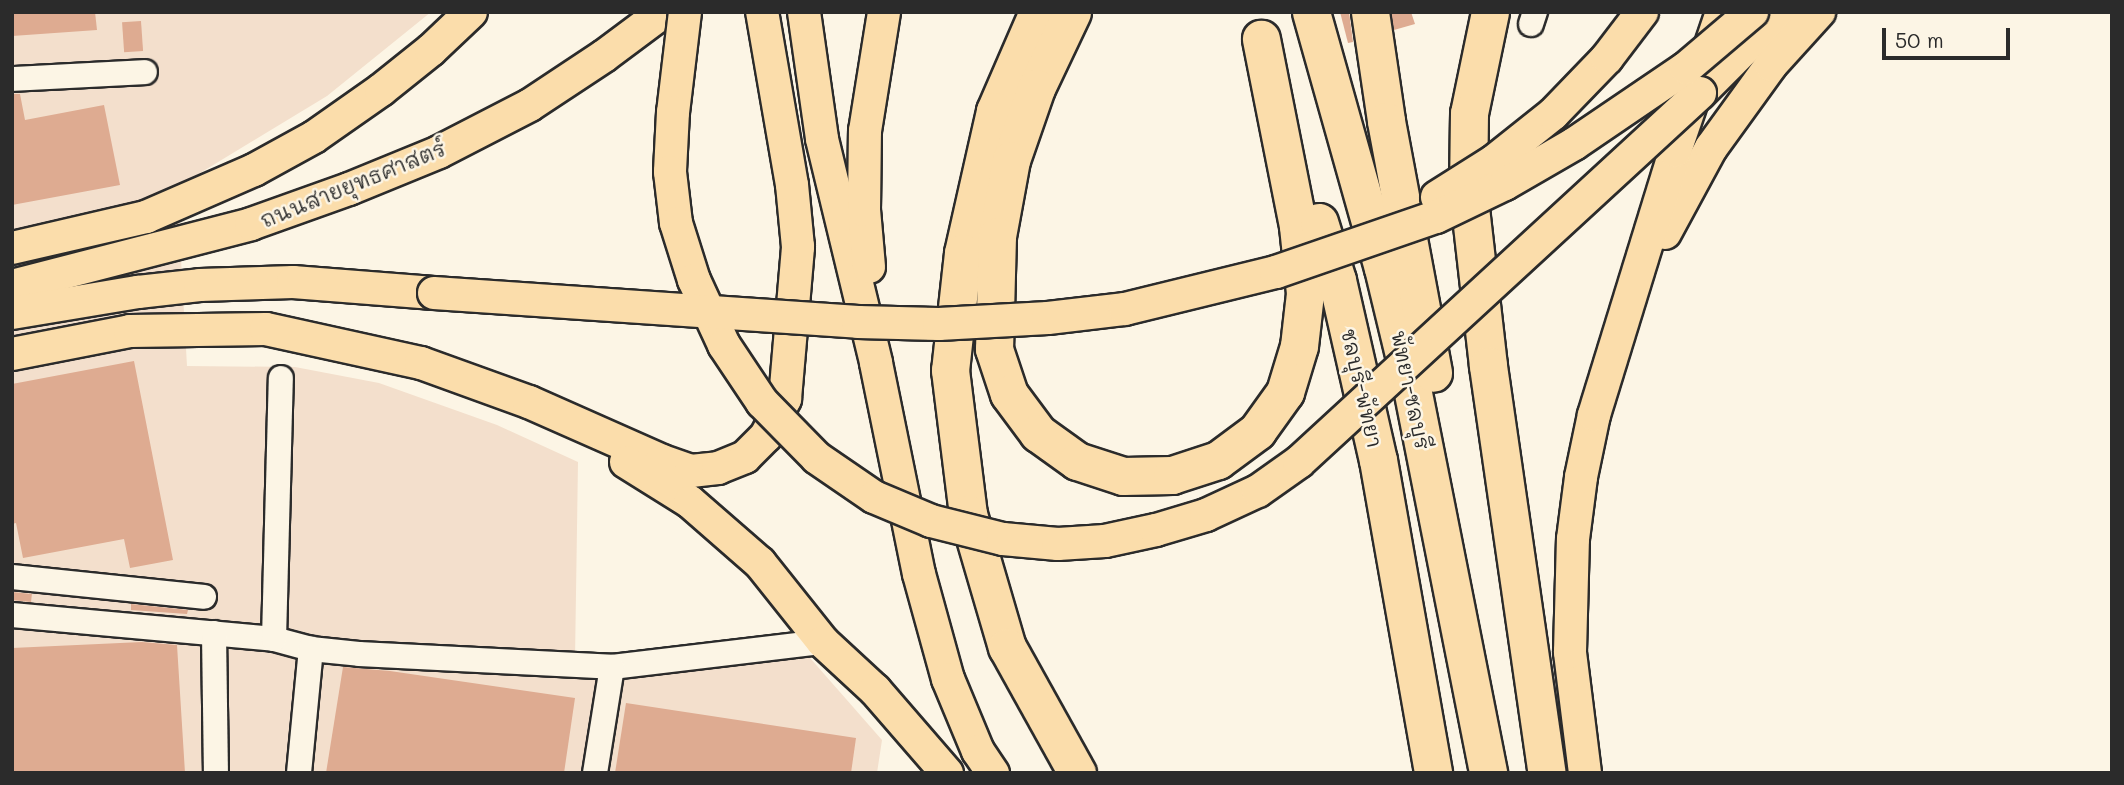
<!DOCTYPE html>
<meta charset="utf-8">
<style>
body{margin:0}
#map{position:relative;width:2124px;height:785px;overflow:hidden;background:#fcf5e5;font-family:Mali,"Playpen Sans Thai",sans-serif}
div>[style]{position:absolute}
.built>*{inset:0;background:#f3dfcc}
.building>*{inset:0;background:#deab91;transform-origin:0 0}
.roads{filter:drop-shadow(2px 0 #2b2b2b) drop-shadow(-2px 0 #2b2b2b) drop-shadow(0 2px #2b2b2b) drop-shadow(0 -2px #2b2b2b)}
.minor>*{height:24px;margin:-12px;padding:0 12px;transform-origin:12px;border-radius:12px;background:#fcf5e5}
.major>*{height:32px;margin:-16px;padding:0 16px;transform-origin:16px;border-radius:16px;background:#fbddab}
.highway>*{height:37px;margin:-18.5px;padding:0 18.5px;transform-origin:18.5px;border-radius:18.5px;background:#fbddab}
.bridges{filter:drop-shadow(2px 0 #2b2b2b) drop-shadow(-2px 0 #2b2b2b) drop-shadow(0 2px #2b2b2b) drop-shadow(0 -2px #2b2b2b)}
.major-bridge>*{height:32px;margin:-16px;padding:0 16px;transform-origin:16px;border-radius:16px;background:#fbddab}
span{translate:-50% -50%;white-space:nowrap;text-align:center;line-height:1.15;-webkit-text-stroke:5px #fcf5e5;paint-order:stroke}
.street-label{font-size:21px;color:#2b2b2b}
.frame{position:absolute;inset:0;border:14px solid #2b2b2b;pointer-events:none}
.scale{position:absolute;left:1882px;top:28px;width:128px;height:32px;box-sizing:border-box;border:4px solid #2b2b2b;border-top:0;padding-left:9px;font-size:21px;line-height:24px;white-space:nowrap;color:#2b2b2b;-webkit-text-stroke:5px #fcf5e5;paint-order:stroke}
</style>
<div id="map">
<div class="built">
<i style="clip-path:polygon(12px 12px,431px 12px,327px 96px,177px 187px,187px 366px,295px 367px,379px 383px,497px 425px,578px 462px,575px 660px,789px 634px,882px 740px,877px 773px,12px 773px)"></i>
</div>
<div class="building">
<i style="clip-path:polygon(12px 12px,95px 12px,97px 30px,12px 36px)"></i>
<i style="clip-path:polygon(1340px 12px,1349px 12px,1353px 42px,1348px 43px)"></i>
<i style="clip-path:polygon(1391px 12px,1411px 12px,1415px 24px,1394px 30px)"></i>
<i style="left:141px;top:21px;width:30px;height:19px;rotate:86deg"></i>
<i style="clip-path:polygon(12px 94px,20px 94px,25px 120px,104px 105px,120px 185px,12px 205px)"></i>
<i style="clip-path:polygon(134px 361px,173px 560px,130px 568px,124px 539px,23px 558px,16px 523px,12px 524px,12px 384px)"></i>
<i style="left:12px;top:592px;width:20px;height:8px;rotate:6deg"></i>
<i style="clip-path:polygon(131px 604px,188px 610px,187px 614px,131px 610px)"></i>
<i style="clip-path:polygon(142px 642px,177px 645px,185px 773px,12px 773px,12px 648px)"></i>
<i style="clip-path:polygon(343px 667px,390px 671px,575px 698px,564px 773px,326px 773px)"></i>
<i style="clip-path:polygon(626px 703px,856px 738px,851px 773px,615px 773px)"></i>
</div>
<div class="roads">
<div class="minor">
<i style="left:1531px;top:24px;width:13px;rotate:-72deg"></i>
<i style="left:12px;top:79px;width:133px;rotate:-3deg"></i>
<i style="left:12px;top:577px;width:193px;rotate:5.9deg"></i>
<i style="left:12px;top:615px;width:263px;rotate:5.2deg"></i>
<i style="left:274px;top:639px;width:38px;rotate:15deg"></i>
<i style="left:311px;top:649px;width:48px;rotate:5.9deg"></i>
<i style="left:359px;top:654px;width:253px;rotate:2.9deg"></i>
<i style="left:612px;top:667px;width:212px;rotate:-6.8deg"></i>
<i style="left:214px;top:633px;width:140px;rotate:89.2deg"></i>
<i style="left:274px;top:639px;width:261px;rotate:-88.5deg"></i>
<i style="left:299px;top:773px;width:125px;rotate:-84.5deg"></i>
<i style="left:595px;top:773px;width:107px;rotate:-80.9deg"></i>
</div>
<div class="major">
<i style="left:804px;top:12px;width:128px;rotate:81.9deg"></i>
<i style="left:822px;top:139px;width:230px;rotate:76.4deg"></i>
<i style="left:876px;top:363px;width:215px;rotate:78.5deg"></i>
<i style="left:919px;top:574px;width:109px;rotate:74.6deg"></i>
<i style="left:948px;top:679px;width:78px;rotate:67.4deg"></i>
<i style="left:978px;top:751px;width:27px;rotate:56deg"></i>
<i style="left:1700px;top:93px;width:115px;rotate:-45deg"></i>
<i style="left:1665px;top:233px;width:97px;rotate:-61.6deg"></i>
<i style="left:1711px;top:148px;width:102px;rotate:-54.1deg"></i>
<i style="left:1771px;top:65px;width:72px;rotate:-47.8deg"></i>
<i style="left:12px;top:248px;width:138px;rotate:-13deg"></i>
<i style="left:146px;top:217px;width:118px;rotate:-23.5deg"></i>
<i style="left:254px;top:170px;width:68px;rotate:-28.8deg"></i>
<i style="left:314px;top:137px;width:82px;rotate:-35deg"></i>
<i style="left:381px;top:90px;width:64px;rotate:-38.7deg"></i>
<i style="left:431px;top:50px;width:55px;rotate:-43.5deg"></i>
<i style="left:869px;top:267px;width:57px;rotate:-95deg"></i>
<i style="left:864px;top:210px;width:79px;rotate:-89.3deg"></i>
<i style="left:865px;top:131px;width:121px;rotate:-80.9deg"></i>
<i style="left:12px;top:286px;width:247px;rotate:-14.5deg"></i>
<i style="left:251px;top:224px;width:104px;rotate:-19.7deg"></i>
<i style="left:349px;top:189px;width:97px;rotate:-22.3deg"></i>
<i style="left:439px;top:152px;width:102px;rotate:-27.3deg"></i>
<i style="left:530px;top:105px;width:89px;rotate:-33.5deg"></i>
<i style="left:604px;top:56px;width:74px;rotate:-36.7deg"></i>
<i style="left:12px;top:313px;width:128px;rotate:-9.5deg"></i>
<i style="left:138px;top:292px;width:62px;rotate:-6.4deg"></i>
<i style="left:200px;top:285px;width:93px;rotate:-1.8deg"></i>
<i style="left:293px;top:282px;width:141px;rotate:4.5deg"></i>
<i style="left:12px;top:354px;width:120px;rotate:-11deg"></i>
<i style="left:130px;top:331px;width:136px;rotate:-0.8deg"></i>
<i style="left:266px;top:329px;width:159px;rotate:12.4deg"></i>
<i style="left:421px;top:363px;width:115px;rotate:19.9deg"></i>
<i style="left:529px;top:402px;width:145px;rotate:23.9deg"></i>
<i style="left:662px;top:461px;width:31px;rotate:19deg"></i>
<i style="left:691px;top:471px;width:27px;rotate:-6deg"></i>
<i style="left:718px;top:468px;width:29px;rotate:-22deg"></i>
<i style="left:745px;top:457px;width:30px;rotate:-45deg"></i>
<i style="left:766px;top:436px;width:42px;rotate:-62.8deg"></i>
<i style="left:785px;top:399px;width:153px;rotate:-85.1deg"></i>
<i style="left:798px;top:247px;width:62px;rotate:-95.5deg"></i>
<i style="left:792px;top:185px;width:176px;rotate:-99.8deg"></i>
<i style="left:626px;top:462px;width:75px;rotate:32deg"></i>
<i style="left:690px;top:502px;width:93px;rotate:41.1deg"></i>
<i style="left:760px;top:563px;width:101px;rotate:51.4deg"></i>
<i style="left:823px;top:642px;width:71px;rotate:42.7deg"></i>
<i style="left:875px;top:690px;width:110px;rotate:49.1deg"></i>
<i style="left:1585px;top:773px;width:122px;rotate:-97.1deg"></i>
<i style="left:1570px;top:652px;width:113px;rotate:-88.5deg"></i>
<i style="left:1573px;top:539px;width:63px;rotate:-82.6deg"></i>
<i style="left:1581px;top:477px;width:63px;rotate:-78.2deg"></i>
<i style="left:1594px;top:415px;width:276px;rotate:-72.9deg"></i>
<i style="left:1675px;top:151px;width:147px;rotate:-71.3deg"></i>
</div>
<div class="highway">
<i style="left:1038px;top:12px;width:108px;rotate:113.5deg"></i>
<i style="left:995px;top:111px;width:146px;rotate:102.7deg"></i>
<i style="left:963px;top:253px;width:118px;rotate:96.3deg"></i>
<i style="left:950px;top:370px;width:145px;rotate:82.9deg"></i>
<i style="left:968px;top:514px;width:139px;rotate:73.7deg"></i>
<i style="left:1007px;top:647px;width:144px;rotate:60.9deg"></i>
<i style="left:1072px;top:12px;width:84px;rotate:115.3deg"></i>
<i style="left:1036px;top:88px;width:76px;rotate:109.1deg"></i>
<i style="left:1011px;top:160px;width:77px;rotate:100.4deg"></i>
<i style="left:997px;top:236px;width:113px;rotate:91.5deg"></i>
<i style="left:994px;top:349px;width:47px;rotate:71.6deg"></i>
<i style="left:1009px;top:394px;width:49px;rotate:53.4deg"></i>
<i style="left:1038px;top:433px;width:48px;rotate:35.7deg"></i>
<i style="left:1077px;top:461px;width:48px;rotate:18.1deg"></i>
<i style="left:1123px;top:476px;width:49px;rotate:-1.2deg"></i>
<i style="left:1172px;top:475px;width:48px;rotate:-18.1deg"></i>
<i style="left:1218px;top:460px;width:49px;rotate:-36.6deg"></i>
<i style="left:1257px;top:431px;width:48px;rotate:-54.3deg"></i>
<i style="left:1285px;top:392px;width:48px;rotate:-73.1deg"></i>
<i style="left:1299px;top:346px;width:53px;rotate:-83.5deg"></i>
<i style="left:1305px;top:293px;width:67px;rotate:-96deg"></i>
<i style="left:1298px;top:226px;width:191px;rotate:-101.2deg"></i>
<i style="left:1311px;top:12px;width:266px;rotate:74.3deg"></i>
<i style="left:1383px;top:268px;width:123px;rotate:76.4deg"></i>
<i style="left:1412px;top:388px;width:392px;rotate:78.8deg"></i>
<i style="left:1370px;top:12px;width:110px;rotate:81.6deg"></i>
<i style="left:1386px;top:121px;width:256px;rotate:79.4deg"></i>
<i style="left:1490px;top:12px;width:103px;rotate:101.7deg"></i>
<i style="left:1469px;top:113px;width:77px;rotate:90.7deg"></i>
<i style="left:1468px;top:190px;width:177px;rotate:83.5deg"></i>
<i style="left:1488px;top:366px;width:411px;rotate:81.8deg"></i>
<i style="left:1319px;top:222px;width:61px;rotate:72.8deg"></i>
<i style="left:1337px;top:280px;width:185px;rotate:77.2deg"></i>
<i style="left:1378px;top:460px;width:318px;rotate:80deg"></i>
</div>
</div>
<div class="bridges">
<div class="major-bridge">
<i style="left:685px;top:12px;width:101px;rotate:96.8deg"></i>
<i style="left:673px;top:112px;width:60px;rotate:92.9deg"></i>
<i style="left:670px;top:172px;width:51px;rotate:83.3deg"></i>
<i style="left:676px;top:223px;width:60px;rotate:72.5deg"></i>
<i style="left:694px;top:280px;width:72px;rotate:65.2deg"></i>
<i style="left:724px;top:345px;width:69px;rotate:56.3deg"></i>
<i style="left:762px;top:402px;width:78px;rotate:45.5deg"></i>
<i style="left:817px;top:458px;width:69px;rotate:34.4deg"></i>
<i style="left:874px;top:497px;width:62px;rotate:22.8deg"></i>
<i style="left:931px;top:521px;width:74px;rotate:14deg"></i>
<i style="left:1003px;top:539px;width:55px;rotate:5.2deg"></i>
<i style="left:1058px;top:544px;width:47px;rotate:-3.7deg"></i>
<i style="left:1105px;top:541px;width:52px;rotate:-12.2deg"></i>
<i style="left:1156px;top:530px;width:52px;rotate:-16.7deg"></i>
<i style="left:1206px;top:515px;width:57px;rotate:-24.8deg"></i>
<i style="left:1258px;top:491px;width:50px;rotate:-35.3deg"></i>
<i style="left:1299px;top:462px;width:545px;rotate:-42.62deg"></i>
<i style="left:1437px;top:197px;width:67px;rotate:-32.3deg"></i>
<i style="left:1494px;top:161px;width:75px;rotate:-38.5deg"></i>
<i style="left:1553px;top:114px;width:78px;rotate:-46deg"></i>
<i style="left:1607px;top:58px;width:58px;rotate:-52.7deg"></i>
<i style="left:434px;top:293px;width:425px;rotate:3.9deg"></i>
<i style="left:858px;top:322px;width:81px;rotate:1.4deg"></i>
<i style="left:939px;top:324px;width:109px;rotate:-3.2deg"></i>
<i style="left:1048px;top:318px;width:78px;rotate:-6.7deg"></i>
<i style="left:1125px;top:309px;width:155px;rotate:-13.8deg"></i>
<i style="left:1276px;top:272px;width:169px;rotate:-19deg"></i>
<i style="left:1436px;top:217px;width:76px;rotate:-25.6deg"></i>
<i style="left:1505px;top:184px;width:80px;rotate:-30.1deg"></i>
<i style="left:1574px;top:144px;width:135px;rotate:-34.2deg"></i>
<i style="left:1686px;top:68px;width:87px;rotate:-40.3deg"></i>
</div>
</div>
<div class="street-label">
<span style="left:353px;top:184px;rotate:-22deg">ถนนสายยุทธศาสตร์</span>
<span style="left:1362px;top:388px;rotate:77deg">ชลบุรี-พัทยา</span>
<span style="left:1411px;top:390px;rotate:78deg">พัทยา-ชลบุรี</span>
</div>
<div class="frame"></div>
<div class="scale">50 m</div>
</div>
